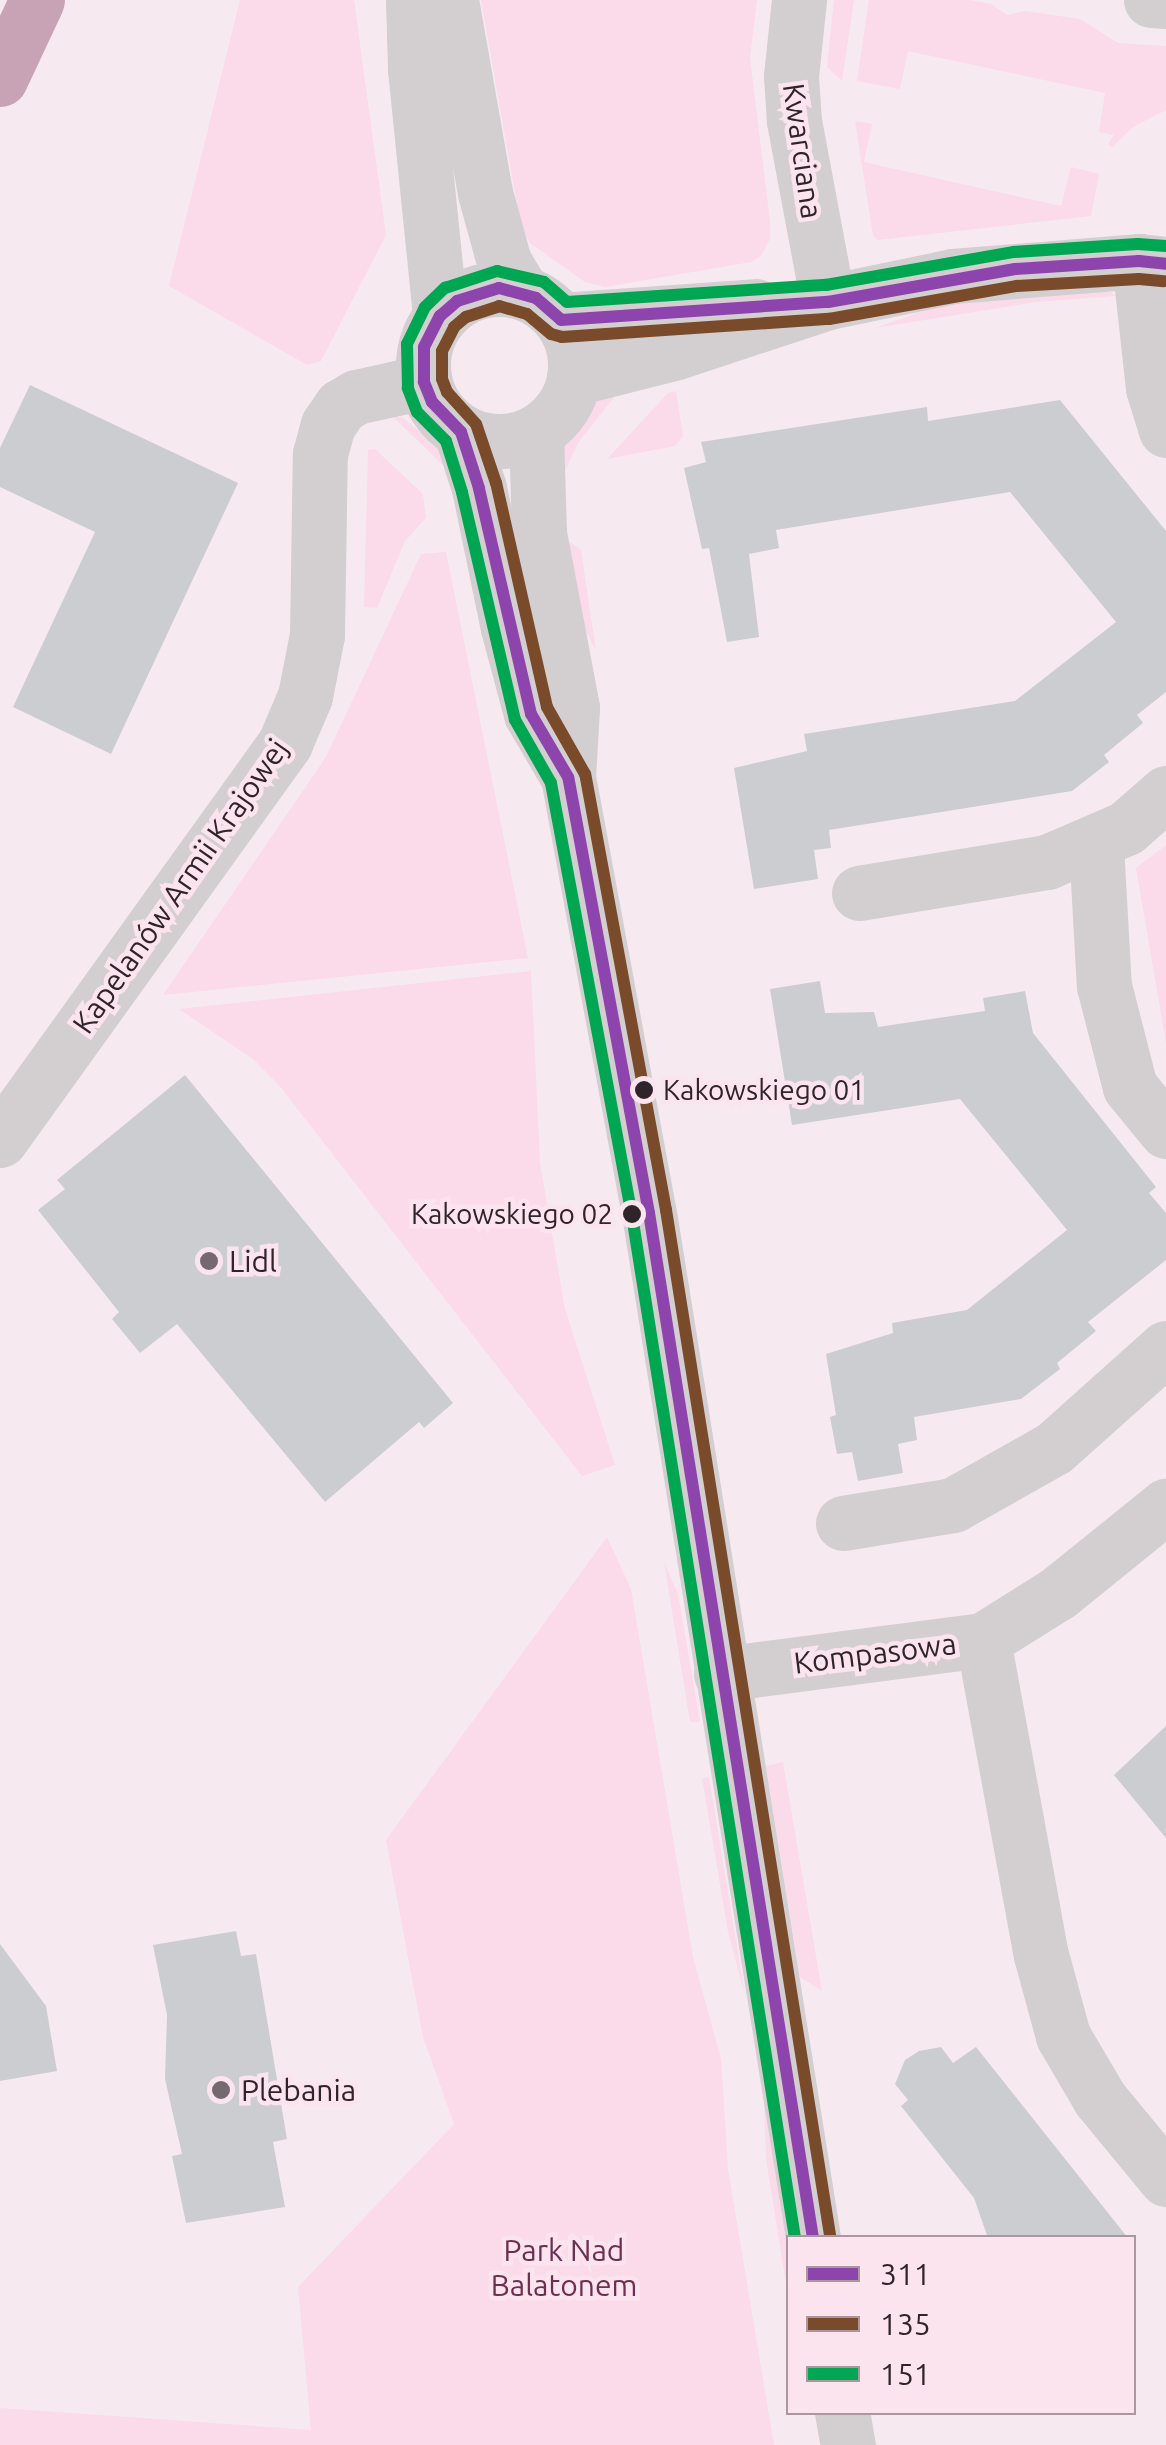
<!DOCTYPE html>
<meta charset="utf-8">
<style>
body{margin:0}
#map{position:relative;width:1166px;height:2445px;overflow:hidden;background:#f6eaf0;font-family:Ubuntu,sans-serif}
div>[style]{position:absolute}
.green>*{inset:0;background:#fbdaea}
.canal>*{height:55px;margin:-27.5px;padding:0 27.5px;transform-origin:27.5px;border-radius:27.5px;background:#c8a3b6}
.building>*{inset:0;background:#cccdd0}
.minor>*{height:55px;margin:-27.5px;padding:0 27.5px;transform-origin:27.5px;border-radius:27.5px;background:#d3ced0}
.minor>.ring{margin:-27.5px;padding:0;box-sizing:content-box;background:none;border:55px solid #d3ced0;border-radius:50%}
.bus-1>*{height:12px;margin:-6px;padding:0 6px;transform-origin:6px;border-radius:6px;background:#8e44ad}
.bus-2>*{height:12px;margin:-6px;padding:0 6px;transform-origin:6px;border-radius:6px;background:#7a4b2a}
.bus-3>*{height:12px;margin:-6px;padding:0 6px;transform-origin:6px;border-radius:6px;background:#00a651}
.dots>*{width:28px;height:28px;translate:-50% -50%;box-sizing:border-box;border:5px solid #fce4ef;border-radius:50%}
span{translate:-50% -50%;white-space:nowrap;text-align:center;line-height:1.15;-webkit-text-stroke:9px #fce4ef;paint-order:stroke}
.bus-label{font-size:28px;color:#2f2429}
.left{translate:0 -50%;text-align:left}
.right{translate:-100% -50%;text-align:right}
.street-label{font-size:30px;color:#2f2429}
.poi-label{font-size:30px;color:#2f2429}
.park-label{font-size:30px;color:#6c2f52}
.legend{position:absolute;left:786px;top:2235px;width:350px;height:180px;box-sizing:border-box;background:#fce4ef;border:2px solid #aa97a0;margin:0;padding:12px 18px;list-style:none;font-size:30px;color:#2f2429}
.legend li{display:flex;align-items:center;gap:20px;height:50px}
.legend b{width:50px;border:2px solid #aa97a0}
</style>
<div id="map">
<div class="green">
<i style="clip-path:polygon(240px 0,354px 0,386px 235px,321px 361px,307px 365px,169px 286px)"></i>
<i style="clip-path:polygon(481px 0,757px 0,750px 58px,770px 221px,770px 239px,761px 256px,751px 262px,605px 287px,585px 282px,530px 243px,521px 228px)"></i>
<i style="clip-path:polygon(834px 0,854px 0,842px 81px,827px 67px)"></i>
<i style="clip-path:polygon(869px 0,970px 0,991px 4px,1007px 15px,1026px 11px,1080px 19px,1118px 43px,1166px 46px,1166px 110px,1133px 127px,1112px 147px,1108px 144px,1114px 135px,1099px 132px,1105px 93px,908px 51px,900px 89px,857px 81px)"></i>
<i style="clip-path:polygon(855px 121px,872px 124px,864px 162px,1061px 206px,1071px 167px,1099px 174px,1091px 216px,878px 240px,873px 236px)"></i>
<i style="clip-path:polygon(1072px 290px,1111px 292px,1116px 296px,1036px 302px,875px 328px,946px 303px)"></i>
<i style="clip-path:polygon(620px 390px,578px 443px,562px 477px,557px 453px,564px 442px,593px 401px)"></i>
<i style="clip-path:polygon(676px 391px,683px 436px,675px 446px,607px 459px,668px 393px)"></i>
<i style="clip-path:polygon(393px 417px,402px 417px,450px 456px,446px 468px)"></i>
<i style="clip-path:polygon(375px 449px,423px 494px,426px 518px,405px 541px,377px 608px,364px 607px,368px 450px)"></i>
<i style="clip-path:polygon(564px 538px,581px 550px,596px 651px,588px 635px,573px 624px)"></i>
<i style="clip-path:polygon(446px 552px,528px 958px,163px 995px,326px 757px,421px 554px)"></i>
<i style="clip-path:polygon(1166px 845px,1166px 1043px,1136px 868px)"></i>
<i style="clip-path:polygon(531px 971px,540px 1163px,565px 1309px,615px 1465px,582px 1476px,279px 1085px,253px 1059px,179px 1009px)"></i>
<i style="clip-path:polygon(607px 1537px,631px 1589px,693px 1957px,721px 2059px,728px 2169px,774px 2445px,0 2445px,0 2408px,311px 2430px,298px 2287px,454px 2124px,423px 2037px,386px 1840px)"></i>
<i style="clip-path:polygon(664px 1562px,678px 1594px,700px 1722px,690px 1722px)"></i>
<i style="clip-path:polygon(783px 1762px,822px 1991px,800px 1977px,766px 1766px)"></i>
<i style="clip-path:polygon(709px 1777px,745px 1995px,728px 1932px,702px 1778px)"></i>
<i style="clip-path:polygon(764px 2105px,788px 2253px,788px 2296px,766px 2159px)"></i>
</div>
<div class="canal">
<i style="left:0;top:79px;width:87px;rotate:-64.9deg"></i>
</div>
<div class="building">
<i style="clip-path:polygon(30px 385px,238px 483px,111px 754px,13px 707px,95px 532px,0 487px,0 448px)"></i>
<i style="clip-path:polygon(1060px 400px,1166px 531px,1166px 692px,1137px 715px,1143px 723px,1104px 755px,1109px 762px,1072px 791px,829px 830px,831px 848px,814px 850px,818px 879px,754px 889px,734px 768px,807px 751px,804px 734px,1015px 701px,1116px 622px,1010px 492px,776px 530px,779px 548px,749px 554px,759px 637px,727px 642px,709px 548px,702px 549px,684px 468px,706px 462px,701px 442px,927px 407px,928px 421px)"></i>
<i style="clip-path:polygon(820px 981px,825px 1013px,874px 1012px,878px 1027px,985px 1011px,983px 998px,1025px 991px,1033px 1033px,1156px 1187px,1149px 1193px,1166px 1213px,1166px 1260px,1088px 1322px,1096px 1331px,1057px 1363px,1060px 1369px,1021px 1399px,914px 1417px,917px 1440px,898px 1444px,903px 1473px,858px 1481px,852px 1452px,837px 1454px,830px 1417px,836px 1415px,826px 1354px,893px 1333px,892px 1323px,967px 1310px,1067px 1230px,960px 1099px,792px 1125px,770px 989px)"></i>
<i style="clip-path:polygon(185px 1075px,453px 1403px,424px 1428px,419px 1422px,325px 1502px,177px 1324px,140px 1353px,112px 1319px,119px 1312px,38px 1210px,65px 1189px,57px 1180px)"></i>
<i style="clip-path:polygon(1166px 1726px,1166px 1838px,1114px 1775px)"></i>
<i style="clip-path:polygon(236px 1931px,241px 1956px,256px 1954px,287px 2139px,273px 2142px,285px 2207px,186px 2223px,172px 2156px,182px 2154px,165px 2079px,167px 2015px,153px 1945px)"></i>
<i style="clip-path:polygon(0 1944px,46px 2006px,57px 2071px,0 2081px)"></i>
<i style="clip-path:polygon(941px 2047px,953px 2063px,976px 2047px,1128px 2238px,988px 2238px,974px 2198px,901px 2106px,908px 2100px,895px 2084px,905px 2060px,919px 2051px)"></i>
</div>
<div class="minor">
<i style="left:413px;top:0;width:69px;rotate:88.3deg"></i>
<i style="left:415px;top:69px;width:248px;rotate:84.2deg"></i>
<i style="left:451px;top:0;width:196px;rotate:80deg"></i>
<i style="left:485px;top:193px;width:72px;rotate:74.6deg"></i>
<i style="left:504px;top:262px;width:35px;rotate:59deg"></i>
<i style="left:799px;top:0;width:76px;rotate:96deg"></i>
<i style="left:791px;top:76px;width:45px;rotate:86.2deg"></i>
<i style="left:794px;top:121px;width:184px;rotate:79.4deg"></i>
<i style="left:1151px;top:0;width:15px;rotate:4deg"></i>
<i style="left:1139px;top:261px;width:128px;rotate:83.7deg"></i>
<i style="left:1153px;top:388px;width:44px;rotate:72.8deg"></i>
<i class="ring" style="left:423px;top:289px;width:97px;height:97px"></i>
<i style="left:561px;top:320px;width:195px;rotate:-4.1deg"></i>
<i style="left:574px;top:378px;width:106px;rotate:-14.2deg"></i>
<i style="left:677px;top:352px;width:159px;rotate:-18.3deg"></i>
<i style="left:828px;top:302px;width:128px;rotate:-11.7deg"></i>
<i style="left:953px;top:276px;width:187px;rotate:-4.6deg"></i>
<i style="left:1139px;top:261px;width:27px;rotate:6deg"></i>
<i style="left:461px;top:432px;width:59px;rotate:72.2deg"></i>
<i style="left:479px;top:488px;width:143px;rotate:78.3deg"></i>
<i style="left:508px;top:628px;width:89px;rotate:75deg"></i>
<i style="left:531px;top:714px;width:73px;rotate:59.6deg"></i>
<i style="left:536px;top:432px;width:101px;rotate:88.3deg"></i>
<i style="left:539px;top:533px;width:178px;rotate:79.3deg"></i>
<i style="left:572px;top:708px;width:69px;rotate:93.3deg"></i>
<i style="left:568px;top:777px;width:443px;rotate:79.5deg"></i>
<i style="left:649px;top:1213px;width:1038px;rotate:80.91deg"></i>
<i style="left:1096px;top:845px;width:141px;rotate:86.8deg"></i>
<i style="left:1104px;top:986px;width:104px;rotate:75.6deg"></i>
<i style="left:1130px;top:1087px;width:57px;rotate:50.7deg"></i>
<i style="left:859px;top:893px;width:191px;rotate:-9.4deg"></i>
<i style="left:1047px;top:862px;width:86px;rotate:-23.3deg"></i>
<i style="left:1126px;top:828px;width:53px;rotate:-41.2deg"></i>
<i style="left:0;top:1140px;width:489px;rotate:-54.3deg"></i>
<i style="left:285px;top:743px;width:51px;rotate:-66.9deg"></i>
<i style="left:305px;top:696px;width:62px;rotate:-78.9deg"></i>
<i style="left:317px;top:635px;width:181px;rotate:-89.1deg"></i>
<i style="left:320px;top:454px;width:30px;rotate:-75deg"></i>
<i style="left:328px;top:425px;width:23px;rotate:-56deg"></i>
<i style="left:341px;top:406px;width:17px;rotate:-31deg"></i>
<i style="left:356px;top:397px;width:70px;rotate:-12.4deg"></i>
<i style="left:843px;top:1523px;width:111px;rotate:-9.3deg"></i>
<i style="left:953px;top:1505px;width:116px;rotate:-29.4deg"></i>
<i style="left:1054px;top:1448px;width:150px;rotate:-41.8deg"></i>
<i style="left:983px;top:1640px;width:320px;rotate:79.6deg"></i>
<i style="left:1041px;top:1955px;width:84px;rotate:74.8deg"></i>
<i style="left:1063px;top:2036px;width:73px;rotate:59.6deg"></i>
<i style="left:1100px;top:2099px;width:104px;rotate:50.5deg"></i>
<i style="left:721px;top:1674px;width:264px;rotate:-7.4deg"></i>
<i style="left:983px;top:1640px;width:89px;rotate:-32.1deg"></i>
<i style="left:1058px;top:1593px;width:139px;rotate:-38.9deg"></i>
<i style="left:842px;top:2412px;width:34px;rotate:80deg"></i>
</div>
<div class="bus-1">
<i style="left:813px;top:2238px;width:1038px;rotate:-99.09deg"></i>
<i style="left:649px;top:1213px;width:443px;rotate:-100.5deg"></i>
<i style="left:568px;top:777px;width:73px;rotate:-120.4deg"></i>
<i style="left:531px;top:714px;width:232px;rotate:-103deg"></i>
<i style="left:479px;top:488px;width:59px;rotate:-107.8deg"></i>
<i style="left:461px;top:432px;width:42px;rotate:-134deg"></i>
<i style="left:432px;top:402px;width:22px;rotate:-112deg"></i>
<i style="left:424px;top:382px;width:35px;rotate:-90deg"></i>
<i style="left:424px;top:347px;width:35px;rotate:-63deg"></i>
<i style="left:440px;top:316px;width:23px;rotate:-41deg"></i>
<i style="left:457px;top:301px;width:44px;rotate:-17.2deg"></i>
<i style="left:499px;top:288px;width:38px;rotate:15deg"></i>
<i style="left:536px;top:298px;width:33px;rotate:41deg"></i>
<i style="left:561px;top:320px;width:268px;rotate:-3.9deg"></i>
<i style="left:828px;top:302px;width:190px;rotate:-10deg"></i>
<i style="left:1015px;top:269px;width:124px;rotate:-3.7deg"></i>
<i style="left:1139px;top:261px;width:27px;rotate:6deg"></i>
</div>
<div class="bus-2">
<i style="left:830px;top:2235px;width:1038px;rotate:-99.09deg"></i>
<i style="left:666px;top:1210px;width:443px;rotate:-100.5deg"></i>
<i style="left:585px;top:774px;width:77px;rotate:-119.6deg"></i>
<i style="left:547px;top:707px;width:230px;rotate:-102.8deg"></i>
<i style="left:496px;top:483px;width:62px;rotate:-108.7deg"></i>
<i style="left:476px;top:424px;width:43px;rotate:-132.2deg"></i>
<i style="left:447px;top:392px;width:14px;rotate:-111deg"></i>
<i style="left:442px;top:379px;width:28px;rotate:-90deg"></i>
<i style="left:442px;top:351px;width:27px;rotate:-63deg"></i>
<i style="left:454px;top:327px;width:16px;rotate:-40deg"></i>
<i style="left:466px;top:317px;width:35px;rotate:-18deg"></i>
<i style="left:499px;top:306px;width:29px;rotate:16deg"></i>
<i style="left:527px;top:314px;width:31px;rotate:40deg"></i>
<i style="left:551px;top:334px;width:11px;rotate:15deg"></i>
<i style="left:562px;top:337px;width:268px;rotate:-3.9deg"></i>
<i style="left:829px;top:319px;width:191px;rotate:-10deg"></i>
<i style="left:1017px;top:286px;width:122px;rotate:-3.3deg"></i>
<i style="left:1139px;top:279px;width:25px;rotate:5deg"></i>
</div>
<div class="bus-3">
<i style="left:795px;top:2238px;width:1035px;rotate:-99.06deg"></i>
<i style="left:632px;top:1216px;width:441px;rotate:-100.6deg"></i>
<i style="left:551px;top:783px;width:73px;rotate:-119.7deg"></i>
<i style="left:515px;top:720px;width:234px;rotate:-103.1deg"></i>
<i style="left:462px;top:492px;width:53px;rotate:-107.4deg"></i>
<i style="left:446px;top:441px;width:41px;rotate:-135deg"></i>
<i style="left:417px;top:412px;width:26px;rotate:-111deg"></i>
<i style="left:408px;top:388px;width:44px;rotate:-91.3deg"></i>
<i style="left:407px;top:344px;width:41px;rotate:-64.1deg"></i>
<i style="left:425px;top:307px;width:28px;rotate:-44deg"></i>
<i style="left:445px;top:288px;width:55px;rotate:-18.1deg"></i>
<i style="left:497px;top:271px;width:48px;rotate:13.2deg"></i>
<i style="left:544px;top:282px;width:30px;rotate:41deg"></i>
<i style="left:567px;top:302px;width:260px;rotate:-3.8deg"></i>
<i style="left:826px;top:285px;width:191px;rotate:-10deg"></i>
<i style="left:1014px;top:252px;width:124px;rotate:-3.7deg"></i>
<i style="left:1138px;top:244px;width:28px;rotate:4deg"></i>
</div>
<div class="dots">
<i style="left:644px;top:1090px;background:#2f2429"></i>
<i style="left:632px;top:1214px;background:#2f2429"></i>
<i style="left:209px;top:1261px;background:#75696f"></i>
<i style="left:221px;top:2090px;background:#75696f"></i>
</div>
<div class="bus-label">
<span class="left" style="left:663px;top:1090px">Kakowskiego 01</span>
<span class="right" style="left:613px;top:1214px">Kakowskiego 02</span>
</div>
<div class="street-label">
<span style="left:803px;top:151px;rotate:82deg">Kwarciana</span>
<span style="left:180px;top:886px;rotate:-55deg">Kapelanów Armii Krajowej</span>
<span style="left:875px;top:1653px;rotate:-7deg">Kompasowa</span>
</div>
<div class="poi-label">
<span class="left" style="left:229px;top:1261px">Lidl</span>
<span class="left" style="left:241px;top:2090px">Plebania</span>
</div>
<div class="park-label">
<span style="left:564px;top:2267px">Park Nad<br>Balatonem</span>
</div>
<ul class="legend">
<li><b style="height:12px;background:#8e44ad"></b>311</li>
<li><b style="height:12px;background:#7a4b2a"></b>135</li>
<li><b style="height:12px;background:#00a651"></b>151</li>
</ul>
</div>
